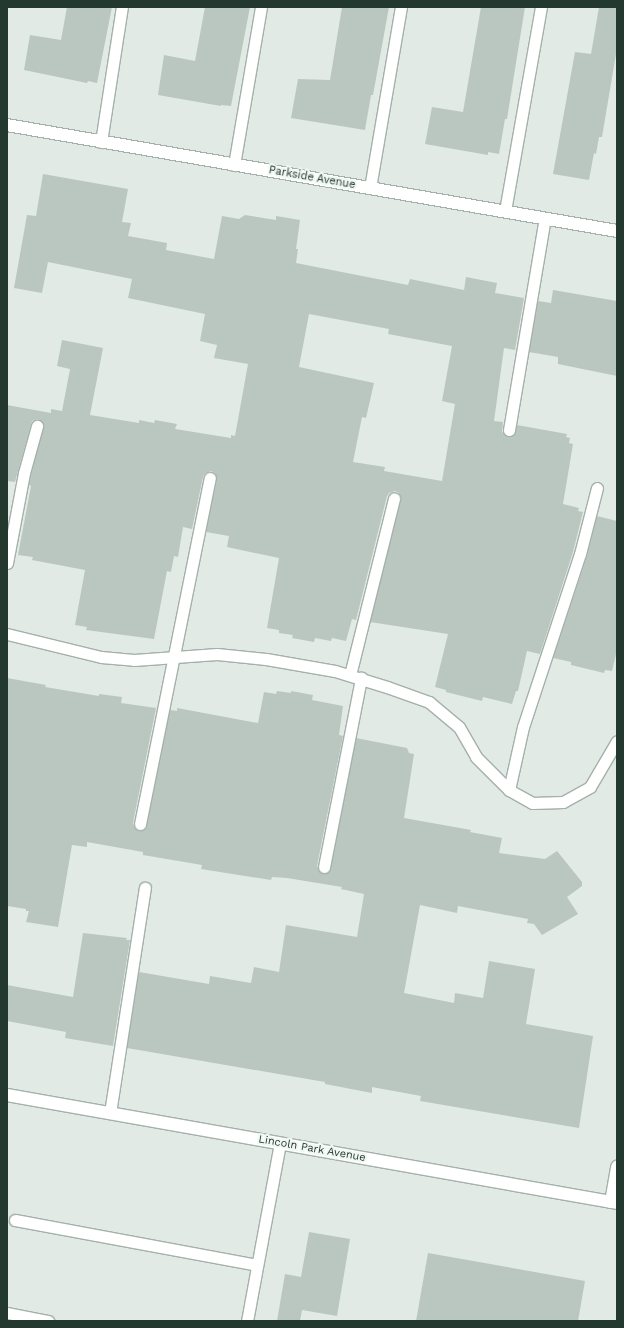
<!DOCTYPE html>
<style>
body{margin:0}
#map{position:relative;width:624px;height:1328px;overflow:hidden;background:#e1eae4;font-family:"Work Sans",sans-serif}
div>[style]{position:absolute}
.building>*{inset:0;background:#bac7c0}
.roads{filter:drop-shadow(1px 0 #a4b1aa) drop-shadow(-1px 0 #a4b1aa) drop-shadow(0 1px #a4b1aa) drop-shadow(0 -1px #a4b1aa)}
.lane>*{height:11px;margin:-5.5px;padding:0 5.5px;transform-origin:5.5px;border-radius:5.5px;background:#fff}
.street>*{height:12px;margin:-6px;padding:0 6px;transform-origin:6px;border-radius:6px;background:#fff}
.secondary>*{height:12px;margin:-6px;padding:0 6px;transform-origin:6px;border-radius:6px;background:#fff}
span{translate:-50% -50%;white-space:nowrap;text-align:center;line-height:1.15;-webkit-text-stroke:4px #f1f7f3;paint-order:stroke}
.street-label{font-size:11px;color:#23392f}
.frame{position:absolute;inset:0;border:8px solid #23392f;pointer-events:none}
</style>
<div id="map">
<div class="building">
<i style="clip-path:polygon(67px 7px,112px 7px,97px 83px,88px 81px,87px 83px,24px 70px,30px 35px,61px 40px)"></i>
<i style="clip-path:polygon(205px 7px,250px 7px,231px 106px,221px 105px,221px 106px,158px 95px,164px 55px,195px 61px)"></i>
<i style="clip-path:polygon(342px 7px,389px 7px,373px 95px,371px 95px,365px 130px,291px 118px,298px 79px,330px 80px)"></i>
<i style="clip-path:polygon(481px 7px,525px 7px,507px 119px,505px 119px,499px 154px,488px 152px,488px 155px,425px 144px,432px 107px,463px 112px)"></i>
<i style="clip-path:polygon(599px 7px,617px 7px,617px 48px,602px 137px,599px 137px,596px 154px,594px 153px,589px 180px,553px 174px,575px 52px,591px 54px)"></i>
<i style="clip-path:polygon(evenodd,43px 174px,128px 189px,122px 222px,131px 223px,128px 236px,167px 243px,166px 250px,214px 259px,222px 216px,239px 219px,245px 215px,276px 220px,276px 216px,300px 220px,296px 249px,298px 249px,296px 263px,408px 285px,410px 279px,464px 290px,466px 277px,497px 283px,495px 293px,524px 298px,515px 350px,504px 348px,494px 421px,503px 422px,502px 432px,507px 437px,515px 434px,517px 425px,567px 434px,566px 437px,570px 438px,569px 443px,573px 444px,563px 504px,579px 508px,578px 511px,583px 512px,573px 552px,540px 654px,527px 651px,518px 691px,516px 691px,512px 704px,483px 697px,482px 701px,446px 692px,446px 690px,435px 687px,448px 634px,370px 622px,401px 500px,399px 493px,395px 491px,389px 493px,387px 496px,356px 620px,352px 619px,346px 641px,332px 638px,331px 641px,315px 638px,314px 642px,292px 638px,293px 635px,279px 633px,279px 630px,267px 628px,279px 558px,227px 547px,229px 536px,206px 532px,217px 479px,215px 473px,211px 471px,205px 473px,203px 477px,192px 529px,183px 527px,178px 557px,174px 556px,171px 572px,167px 571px,154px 639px,86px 630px,87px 627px,75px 625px,85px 570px,32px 560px,33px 557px,18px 555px,31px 486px,29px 485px,31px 475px,44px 425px,38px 419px,32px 421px,15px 482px,7px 481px,7px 405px,51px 413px,51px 409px,62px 411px,70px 369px,57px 366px,62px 340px,103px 348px,90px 415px,139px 423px,139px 420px,154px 423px,155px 420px,177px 424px,175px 429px,231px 438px,231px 435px,235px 436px,248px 364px,214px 358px,217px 345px,200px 341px,205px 314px,128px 298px,132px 279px,48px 262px,42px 293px,14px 288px,27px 215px,36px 216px,43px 174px,309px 314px,389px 329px,388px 334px,452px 346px,442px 401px,455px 404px,442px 481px,384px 471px,385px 467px,353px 462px,362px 417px,366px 418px,374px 383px,299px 367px,309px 314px)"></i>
<i style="clip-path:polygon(553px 290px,617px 301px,617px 376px,558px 364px,558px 357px,529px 352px,538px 301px,551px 303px)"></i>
<i style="clip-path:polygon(597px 516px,617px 521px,617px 650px,612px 671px,605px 670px,604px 673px,571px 665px,571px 662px,553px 658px,587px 556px)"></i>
<i style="clip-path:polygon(7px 678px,46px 685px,45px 687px,99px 696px,99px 694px,122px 697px,121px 703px,156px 708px,133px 823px,134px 827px,138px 831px,143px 830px,147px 825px,170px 710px,177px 711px,177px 708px,258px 723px,264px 692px,276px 694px,277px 691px,291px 693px,291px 691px,313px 695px,312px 700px,343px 706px,339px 735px,343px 736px,317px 866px,320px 872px,327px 873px,331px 868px,356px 738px,407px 748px,409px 753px,414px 754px,404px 818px,471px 830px,470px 832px,502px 838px,499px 853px,545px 859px,557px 851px,582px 882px,582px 886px,567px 897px,578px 914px,542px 935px,534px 924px,527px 923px,528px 919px,458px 906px,457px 913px,420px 905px,404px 993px,454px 1003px,455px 993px,483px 998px,489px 961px,535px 969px,526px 1024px,593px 1036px,579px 1128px,420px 1101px,421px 1096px,372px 1087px,372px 1093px,325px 1084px,325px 1082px,127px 1048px,139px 972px,209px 984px,210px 976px,251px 983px,254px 967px,279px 972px,286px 925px,357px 937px,364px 894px,341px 889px,342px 887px,287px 878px,272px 877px,271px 880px,201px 869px,202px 865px,143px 855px,143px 852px,87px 842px,87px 847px,72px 845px,58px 927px,26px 922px,29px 911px,26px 911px,26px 909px,7px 906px)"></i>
<i style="clip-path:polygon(83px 933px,127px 938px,126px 940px,130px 940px,113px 1046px,65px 1038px,66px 1032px,7px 1021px,7px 985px,73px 997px)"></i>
<i style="clip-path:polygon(309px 1232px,350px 1239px,337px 1316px,302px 1310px,300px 1321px,277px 1321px,285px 1274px,301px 1277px)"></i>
<i style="clip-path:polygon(428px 1253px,585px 1281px,578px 1321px,416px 1321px)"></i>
</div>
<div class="roads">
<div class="lane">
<i style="left:101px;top:142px;width:137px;rotate:-81.2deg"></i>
<i style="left:234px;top:165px;width:160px;rotate:-80.3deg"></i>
<i style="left:370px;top:188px;width:184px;rotate:-80.3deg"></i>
<i style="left:505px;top:211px;width:207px;rotate:-80deg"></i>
<i style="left:509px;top:430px;width:215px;rotate:-80.4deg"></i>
<i style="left:7px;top:563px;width:92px;rotate:-79.3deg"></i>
<i style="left:24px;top:473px;width:49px;rotate:-74.5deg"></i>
<i style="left:7px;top:634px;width:97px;rotate:13.7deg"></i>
<i style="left:101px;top:657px;width:33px;rotate:5deg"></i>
<i style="left:134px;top:660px;width:83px;rotate:-4.1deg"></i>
<i style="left:217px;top:654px;width:49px;rotate:5.8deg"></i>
<i style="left:266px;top:659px;width:70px;rotate:9.9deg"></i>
<i style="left:335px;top:671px;width:54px;rotate:17.1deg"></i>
<i style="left:387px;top:687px;width:45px;rotate:19.7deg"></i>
<i style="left:429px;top:702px;width:39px;rotate:40deg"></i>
<i style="left:459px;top:727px;width:34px;rotate:60deg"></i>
<i style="left:476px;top:757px;width:47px;rotate:45deg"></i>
<i style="left:509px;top:790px;width:26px;rotate:29deg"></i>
<i style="left:532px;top:803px;width:31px;rotate:-2deg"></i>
<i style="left:563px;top:802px;width:31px;rotate:-29deg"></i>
<i style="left:590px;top:787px;width:53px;rotate:-59.6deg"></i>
<i style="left:350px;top:675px;width:182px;rotate:-76deg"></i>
<i style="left:509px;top:790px;width:65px;rotate:-77.5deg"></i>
<i style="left:523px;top:727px;width:182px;rotate:-71.8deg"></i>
<i style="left:580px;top:554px;width:68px;rotate:-75.6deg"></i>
<i style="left:140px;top:824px;width:353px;rotate:-78.6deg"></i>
<i style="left:324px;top:867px;width:193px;rotate:-78.9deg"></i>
<i style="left:110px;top:1113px;width:228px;rotate:-81.2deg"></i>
<i style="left:15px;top:1220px;width:246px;rotate:10.5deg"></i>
<i style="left:7px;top:1313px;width:42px;rotate:11deg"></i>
<i style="left:247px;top:1321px;width:181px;rotate:-79.5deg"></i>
</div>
<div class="street">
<i style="left:7px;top:125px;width:619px;rotate:9.86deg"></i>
<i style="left:611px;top:1202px;width:36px;rotate:-80deg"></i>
</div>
<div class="secondary">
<i style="left:7px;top:1095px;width:619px;rotate:10.04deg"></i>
</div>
</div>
<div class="street-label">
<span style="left:312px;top:178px;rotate:10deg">Parkside Avenue</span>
<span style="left:312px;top:1149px;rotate:10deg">Lincoln Park Avenue</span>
</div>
<div class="frame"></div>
</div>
